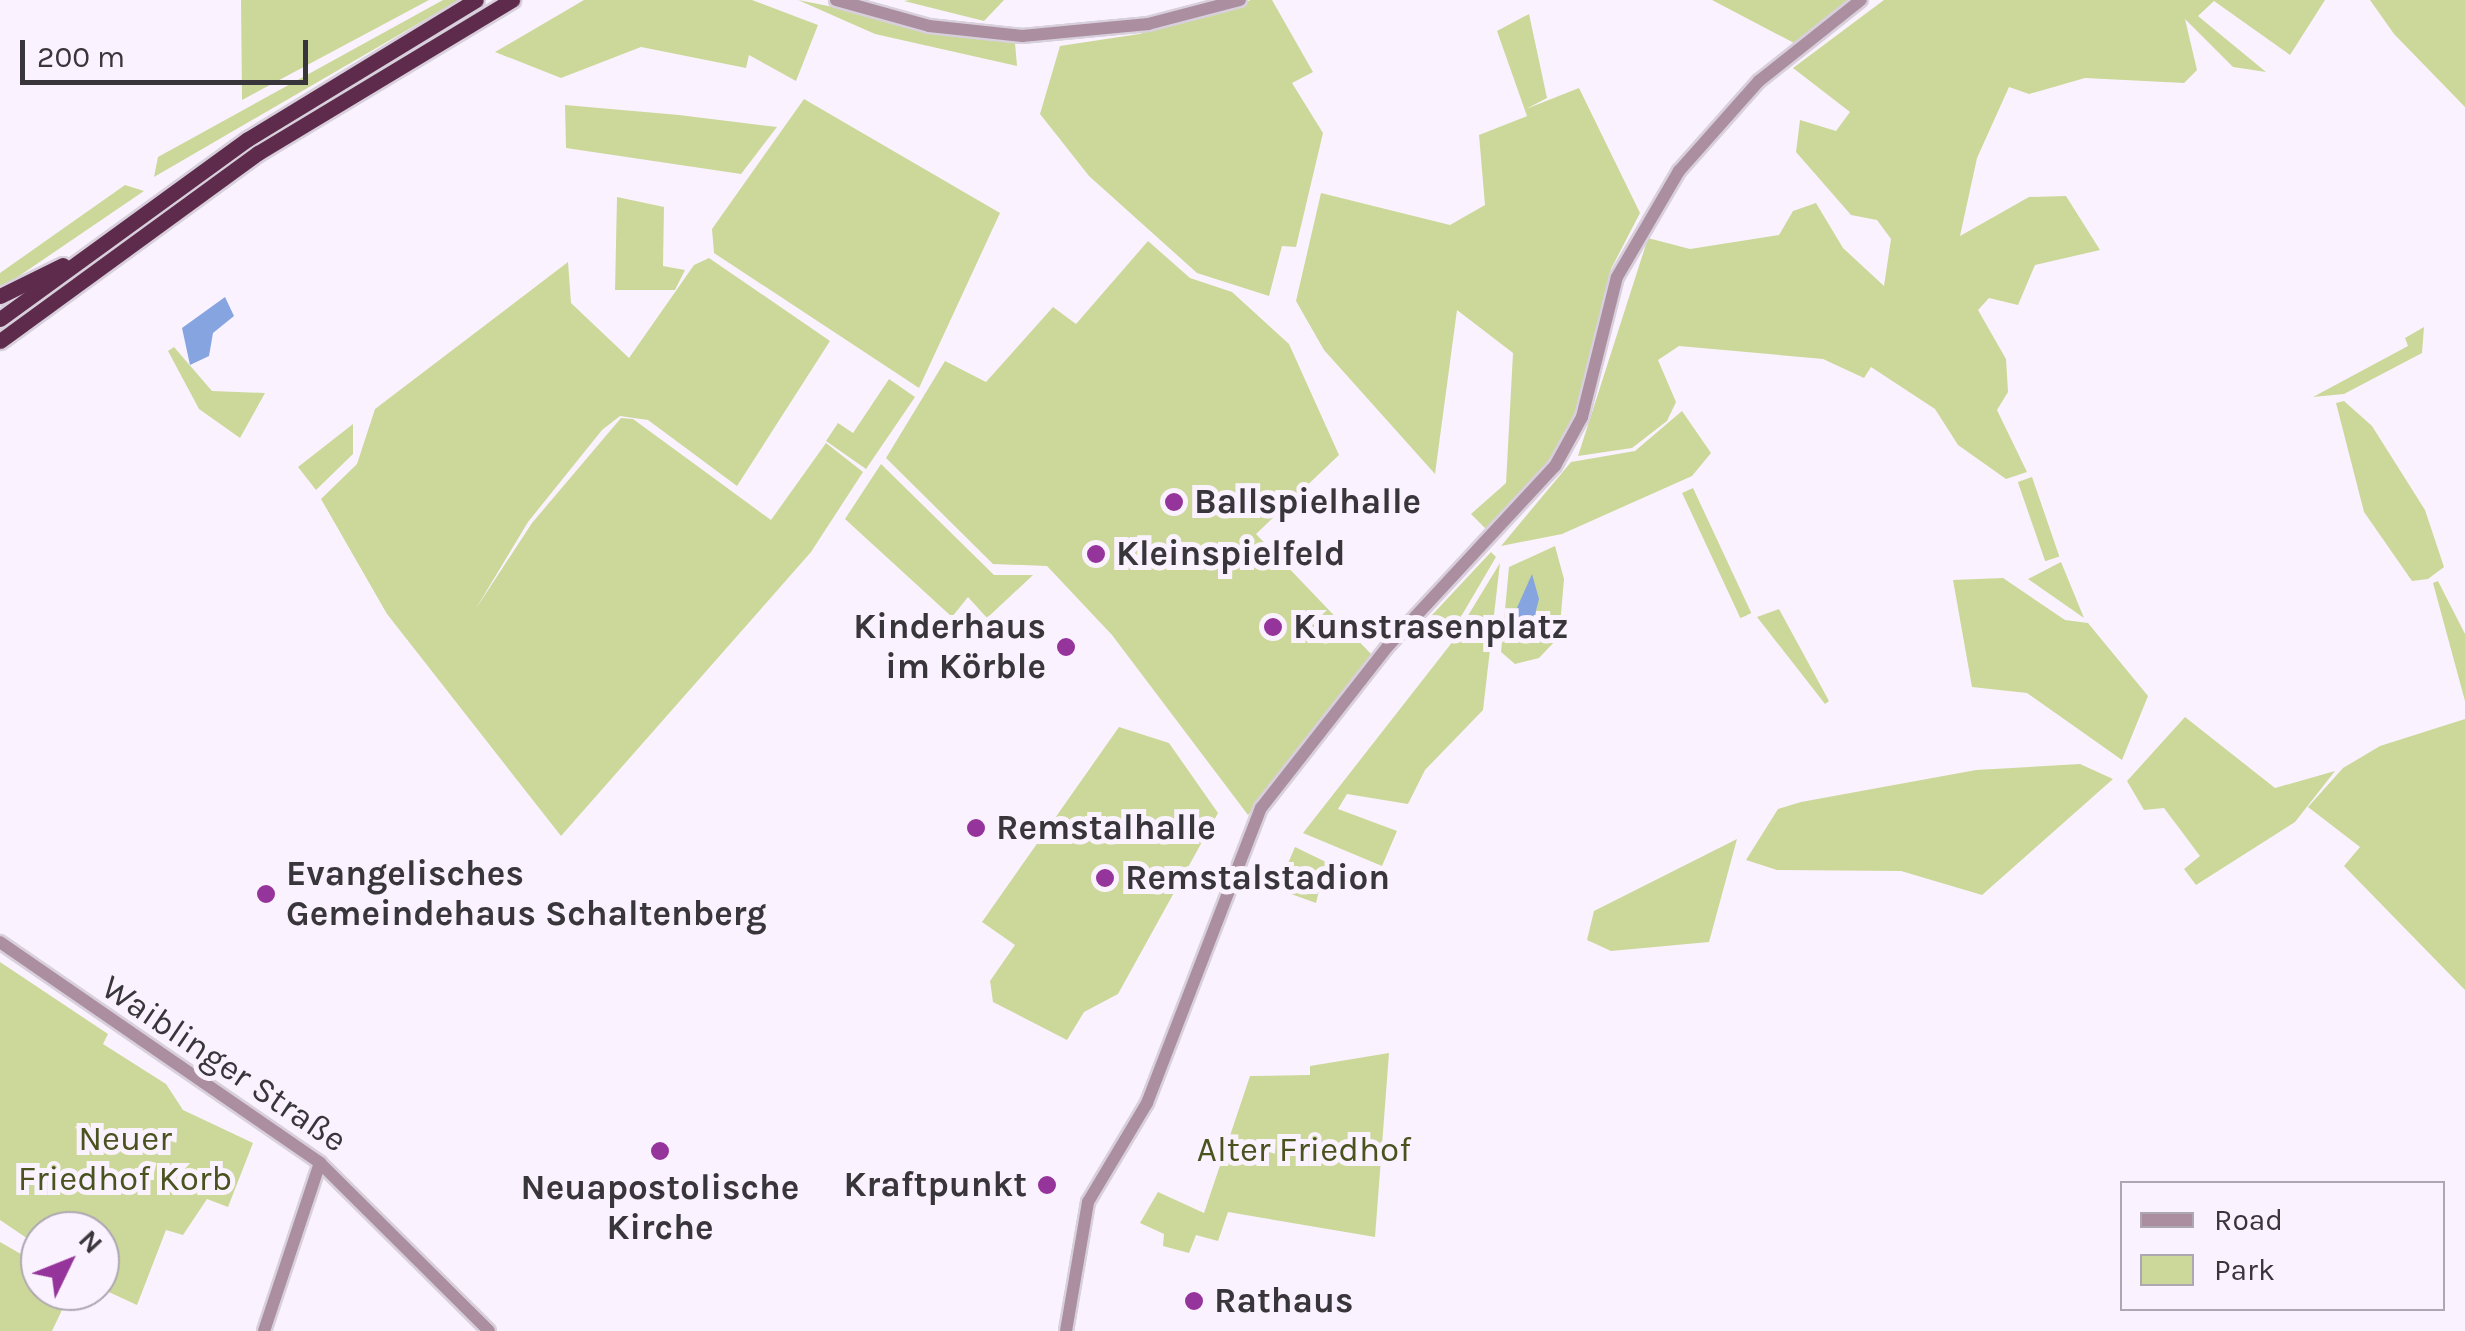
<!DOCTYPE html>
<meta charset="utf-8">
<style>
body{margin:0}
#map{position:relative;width:2465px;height:1331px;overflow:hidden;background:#fbf2ff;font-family:Karla,sans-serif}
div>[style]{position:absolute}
.green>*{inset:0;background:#ccd899;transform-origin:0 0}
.water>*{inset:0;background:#86a5e0}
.roads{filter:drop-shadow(2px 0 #d8d0dc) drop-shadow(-2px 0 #d8d0dc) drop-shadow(0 2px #d8d0dc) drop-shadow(0 -2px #d8d0dc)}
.tertiary>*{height:12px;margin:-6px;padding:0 6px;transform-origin:6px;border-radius:6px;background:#ab8e9f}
.trunk>*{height:15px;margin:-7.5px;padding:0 7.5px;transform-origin:7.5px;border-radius:7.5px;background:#5e2b4d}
.dots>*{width:28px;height:28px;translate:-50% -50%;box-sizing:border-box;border:5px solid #fbf2ff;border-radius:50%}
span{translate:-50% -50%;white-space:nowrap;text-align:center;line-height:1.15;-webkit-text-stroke:10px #fbf2ff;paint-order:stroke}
.poi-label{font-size:35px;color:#39363b;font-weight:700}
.left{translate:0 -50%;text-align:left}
.right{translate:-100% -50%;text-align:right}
.street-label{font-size:35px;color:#39363b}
.park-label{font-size:35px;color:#4a521e}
.legend{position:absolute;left:2120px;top:1181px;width:325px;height:130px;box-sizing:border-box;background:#fbf2ff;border:2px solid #ada7b1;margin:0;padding:12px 18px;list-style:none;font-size:30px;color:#39363b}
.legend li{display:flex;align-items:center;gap:20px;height:50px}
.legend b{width:50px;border:2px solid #ada7b1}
.north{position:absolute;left:20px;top:1211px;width:100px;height:100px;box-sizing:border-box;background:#fbf2ff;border:2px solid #ada7b1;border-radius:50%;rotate:47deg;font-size:28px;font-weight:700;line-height:40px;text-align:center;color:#39363b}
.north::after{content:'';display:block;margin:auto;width:35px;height:45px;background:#95349b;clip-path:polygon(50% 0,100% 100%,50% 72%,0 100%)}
.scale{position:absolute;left:20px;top:40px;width:288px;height:45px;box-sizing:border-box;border:5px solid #39363b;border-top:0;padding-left:12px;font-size:30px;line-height:35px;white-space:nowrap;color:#39363b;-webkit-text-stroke:8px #fbf2ff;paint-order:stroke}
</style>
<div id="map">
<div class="green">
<i style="clip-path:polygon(241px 0,429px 0,242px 100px)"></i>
<i style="clip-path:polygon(443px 0,459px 0,154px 177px,158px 157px)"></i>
<i style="clip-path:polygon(584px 0,752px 0,818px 25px,796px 81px,749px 55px,746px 68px,641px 47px,561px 78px,495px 52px)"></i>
<i style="clip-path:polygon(798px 0,1015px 43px,1017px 66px,875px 34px)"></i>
<i style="clip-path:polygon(1004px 0,984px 21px,904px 1px,910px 0)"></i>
<i style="clip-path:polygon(1251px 0,1272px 0,1313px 72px,1292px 83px,1323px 133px,1296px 247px,1282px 246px,1269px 296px,1197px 273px,1089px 176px,1040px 114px,1060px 46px,1139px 34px)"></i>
<i style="clip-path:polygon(1712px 0,1852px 0,1794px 43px)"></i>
<i style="clip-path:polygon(1884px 0,2325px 0,2290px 55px,2214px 1px,2198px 16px,2266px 72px,2233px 67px,2185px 19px,2197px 70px,2184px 83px,2085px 78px,2029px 94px,2009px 87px,1977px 158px,1960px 236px,2029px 197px,2066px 196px,2100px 250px,2035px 265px,2018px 305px,1989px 298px,1978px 310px,2006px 359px,2008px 392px,1997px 410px,2027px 472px,2006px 479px,1958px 445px,1935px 409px,1871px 367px,1864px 378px,1823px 359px,1679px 346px,1658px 360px,1676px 402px,1667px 421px,1632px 448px,1578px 456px,1648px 238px,1690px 249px,1779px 235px,1793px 211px,1816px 203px,1843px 248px,1884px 286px,1891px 239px,1877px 220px,1851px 215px,1796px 152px,1800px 120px,1836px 131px,1850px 112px,1793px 68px)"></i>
<i style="clip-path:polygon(2370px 0,2465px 0,2465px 107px,2394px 34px)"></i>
<i style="clip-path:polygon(1529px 14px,1547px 98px,1526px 109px,1579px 88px,1640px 213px,1611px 269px,1581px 405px,1552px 463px,1486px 529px,1471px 514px,1506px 483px,1513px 353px,1457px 310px,1435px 474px,1324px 350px,1296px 301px,1321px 193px,1450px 225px,1485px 205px,1479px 135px,1527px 116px,1497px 31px)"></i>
<i style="clip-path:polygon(804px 99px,1000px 213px,919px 388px,714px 253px,712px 229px)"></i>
<i style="clip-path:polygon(565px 105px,679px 115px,777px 127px,741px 174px,566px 148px)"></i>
<i style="clip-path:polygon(125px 185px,144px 191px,0 289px,0 273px)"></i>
<i style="clip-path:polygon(617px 197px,664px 207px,663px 266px,685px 270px,675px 290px,615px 290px)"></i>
<i style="clip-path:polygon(1148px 241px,1190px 278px,1232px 292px,1289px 344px,1339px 455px,1256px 534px,1372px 655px,1248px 815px,1112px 635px,1047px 566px,993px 564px,886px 458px,945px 361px,986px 382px,1053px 307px,1076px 324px)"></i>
<i style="clip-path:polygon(709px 258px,830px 341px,737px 486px,648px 420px,620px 416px,602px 430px,528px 522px,475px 610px,532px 523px,621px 418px,633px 419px,771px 520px,826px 443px,863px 472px,811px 552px,561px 836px,387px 614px,321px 499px,357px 464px,375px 409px,568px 262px,571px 303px,629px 358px,694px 265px)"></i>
<i style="clip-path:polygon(2424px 327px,2422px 353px,2344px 394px,2313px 397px,2408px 346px,2405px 338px)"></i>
<i style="clip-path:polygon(174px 347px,212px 391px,265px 393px,240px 438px,199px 409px,168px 351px)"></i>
<i style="clip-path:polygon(889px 379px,915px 397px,866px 469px,826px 441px,838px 423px,853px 433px)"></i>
<i style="clip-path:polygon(2344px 401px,2372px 426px,2425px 510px,2444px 567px,2428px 579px,2412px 581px,2364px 512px,2336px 403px)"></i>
<i style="clip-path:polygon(1682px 411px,1711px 453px,1692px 476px,1562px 534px,1501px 546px,1571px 462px,1635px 451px)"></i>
<i style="clip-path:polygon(353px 424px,353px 454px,316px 490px,298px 467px)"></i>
<i style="clip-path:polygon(881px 464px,994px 575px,1033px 575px,987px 618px,968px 597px,952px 617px,845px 519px)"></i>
<i style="left:2032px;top:477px;width:84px;height:15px;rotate:71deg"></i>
<i style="left:1693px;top:488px;width:138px;height:12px;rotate:65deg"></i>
<i style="clip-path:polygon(1555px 546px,1564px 579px,1559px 637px,1539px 658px,1515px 664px,1501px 652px,1509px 567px)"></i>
<i style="clip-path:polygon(1491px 552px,1496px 557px,1452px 632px,1432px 615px)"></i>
<i style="clip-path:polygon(2061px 562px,2084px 618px,2028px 579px)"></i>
<i style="clip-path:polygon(1500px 563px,1483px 710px,1425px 770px,1408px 804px,1347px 794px,1338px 809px,1397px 831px,1382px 866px,1303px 833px,1450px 645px)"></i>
<i style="clip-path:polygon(2003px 578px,2065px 620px,2088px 623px,2148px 696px,2122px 760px,2027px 693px,1972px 687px,1953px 580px)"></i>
<i style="clip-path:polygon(2438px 581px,2465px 634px,2465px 701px,2433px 583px)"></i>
<i style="clip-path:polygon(1779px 609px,1829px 701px,1825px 704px,1757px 617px)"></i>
<i style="clip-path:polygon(2185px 717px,2275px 788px,2335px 771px,2295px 822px,2196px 885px,2184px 869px,2200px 856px,2164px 808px,2144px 810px,2127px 781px)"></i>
<i style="clip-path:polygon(2465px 719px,2465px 990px,2344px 866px,2360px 847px,2308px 807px,2343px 768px,2380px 746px)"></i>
<i style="clip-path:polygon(1119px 727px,1169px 743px,1218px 813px,1118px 994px,1084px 1012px,1067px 1040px,993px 1002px,990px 981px,1015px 945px,982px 922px)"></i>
<i style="clip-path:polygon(2080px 764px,2113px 779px,1982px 895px,1901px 871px,1777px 870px,1746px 860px,1778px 809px,1801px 802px,1976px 770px)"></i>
<i style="clip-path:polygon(1737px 839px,1709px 942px,1611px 951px,1587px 940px,1594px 911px)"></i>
<i style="clip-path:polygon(1295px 847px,1326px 862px,1316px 903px,1277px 889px)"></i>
<i style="clip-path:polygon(0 962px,108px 1034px,103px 1044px,166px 1084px,183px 1110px,253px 1143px,228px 1207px,207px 1199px,183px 1235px,166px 1230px,137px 1305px,100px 1288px,100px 1231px,40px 1231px,40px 1247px,0 1220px)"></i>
<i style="clip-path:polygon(1389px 1053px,1375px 1237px,1228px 1212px,1218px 1241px,1196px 1235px,1189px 1253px,1163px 1246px,1164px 1234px,1140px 1223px,1158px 1192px,1204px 1213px,1250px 1076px,1310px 1075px,1310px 1066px)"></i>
<i style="clip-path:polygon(0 1242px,40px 1265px,40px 1291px,71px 1291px,52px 1331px,0 1331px)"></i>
</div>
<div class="water">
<i style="clip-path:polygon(225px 297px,234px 316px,213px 333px,209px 356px,190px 365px,182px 328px)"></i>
<i style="clip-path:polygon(1532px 574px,1539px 599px,1529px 638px,1515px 634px,1512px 619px)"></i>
</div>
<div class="roads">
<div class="tertiary">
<i style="left:836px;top:0;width:97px;rotate:15.6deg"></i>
<i style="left:929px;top:26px;width:94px;rotate:6.1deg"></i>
<i style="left:1022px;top:36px;width:127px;rotate:-5.4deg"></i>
<i style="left:1148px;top:24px;width:95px;rotate:-14.6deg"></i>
<i style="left:0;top:942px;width:389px;rotate:34.6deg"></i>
<i style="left:320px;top:1163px;width:238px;rotate:44.8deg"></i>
<i style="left:264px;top:1331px;width:177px;rotate:-71.6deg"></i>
<i style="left:1066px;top:1331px;width:131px;rotate:-80.3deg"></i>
<i style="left:1088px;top:1202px;width:115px;rotate:-59.2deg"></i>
<i style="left:1147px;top:1103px;width:316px;rotate:-68.9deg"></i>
<i style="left:1261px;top:808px;width:207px;rotate:-51.9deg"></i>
<i style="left:1389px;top:645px;width:244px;rotate:-47.2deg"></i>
<i style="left:1555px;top:466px;width:56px;rotate:-61.1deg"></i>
<i style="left:1582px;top:417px;width:144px;rotate:-76deg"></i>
<i style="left:1617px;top:277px;width:123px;rotate:-59.7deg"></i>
<i style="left:1679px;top:171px;width:120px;rotate:-48.4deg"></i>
<i style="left:1759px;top:81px;width:130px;rotate:-38.5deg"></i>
</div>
<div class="trunk">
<i style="left:0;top:296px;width:70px;rotate:-26.2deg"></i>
<i style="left:0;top:319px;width:306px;rotate:-36deg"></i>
<i style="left:248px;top:139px;width:267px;rotate:-31.4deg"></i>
<i style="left:0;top:341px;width:319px;rotate:-36.1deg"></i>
<i style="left:258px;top:153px;width:297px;rotate:-31.1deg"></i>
</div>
</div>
<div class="dots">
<i style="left:1174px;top:502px;background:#95349b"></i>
<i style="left:1096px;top:554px;background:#95349b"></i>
<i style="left:1273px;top:627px;background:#95349b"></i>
<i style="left:1066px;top:647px;background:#95349b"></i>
<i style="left:976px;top:828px;background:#95349b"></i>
<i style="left:1105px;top:878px;background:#95349b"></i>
<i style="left:266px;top:894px;background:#95349b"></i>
<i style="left:660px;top:1151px;background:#95349b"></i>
<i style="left:1047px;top:1185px;background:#95349b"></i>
<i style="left:1194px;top:1301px;background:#95349b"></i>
</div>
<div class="poi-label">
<span class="left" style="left:1194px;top:502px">Ballspielhalle</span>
<span class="left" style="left:1116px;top:554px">Kleinspielfeld</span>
<span class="right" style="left:1046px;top:647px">Kinderhaus<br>im Körble</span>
<span class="left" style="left:1293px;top:627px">Kunstrasenplatz</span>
<span class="left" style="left:996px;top:828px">Remstalhalle</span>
<span class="left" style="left:286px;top:894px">Evangelisches<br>Gemeindehaus Schaltenberg</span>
<span class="left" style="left:1125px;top:878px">Remstalstadion</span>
<span class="right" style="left:1027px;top:1185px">Kraftpunkt</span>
<span style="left:660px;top:1208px">Neuapostolische<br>Kirche</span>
<span class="left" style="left:1214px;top:1301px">Rathaus</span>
</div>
<div class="street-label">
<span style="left:224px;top:1064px;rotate:34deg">Waiblinger Straße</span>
</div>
<div class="park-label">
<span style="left:125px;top:1159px">Neuer<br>Friedhof Korb</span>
<span style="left:1304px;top:1150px">Alter Friedhof</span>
</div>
<ul class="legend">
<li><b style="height:12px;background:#ab8e9f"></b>Road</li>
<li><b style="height:28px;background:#ccd899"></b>Park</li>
</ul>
<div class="north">N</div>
<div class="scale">200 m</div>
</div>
